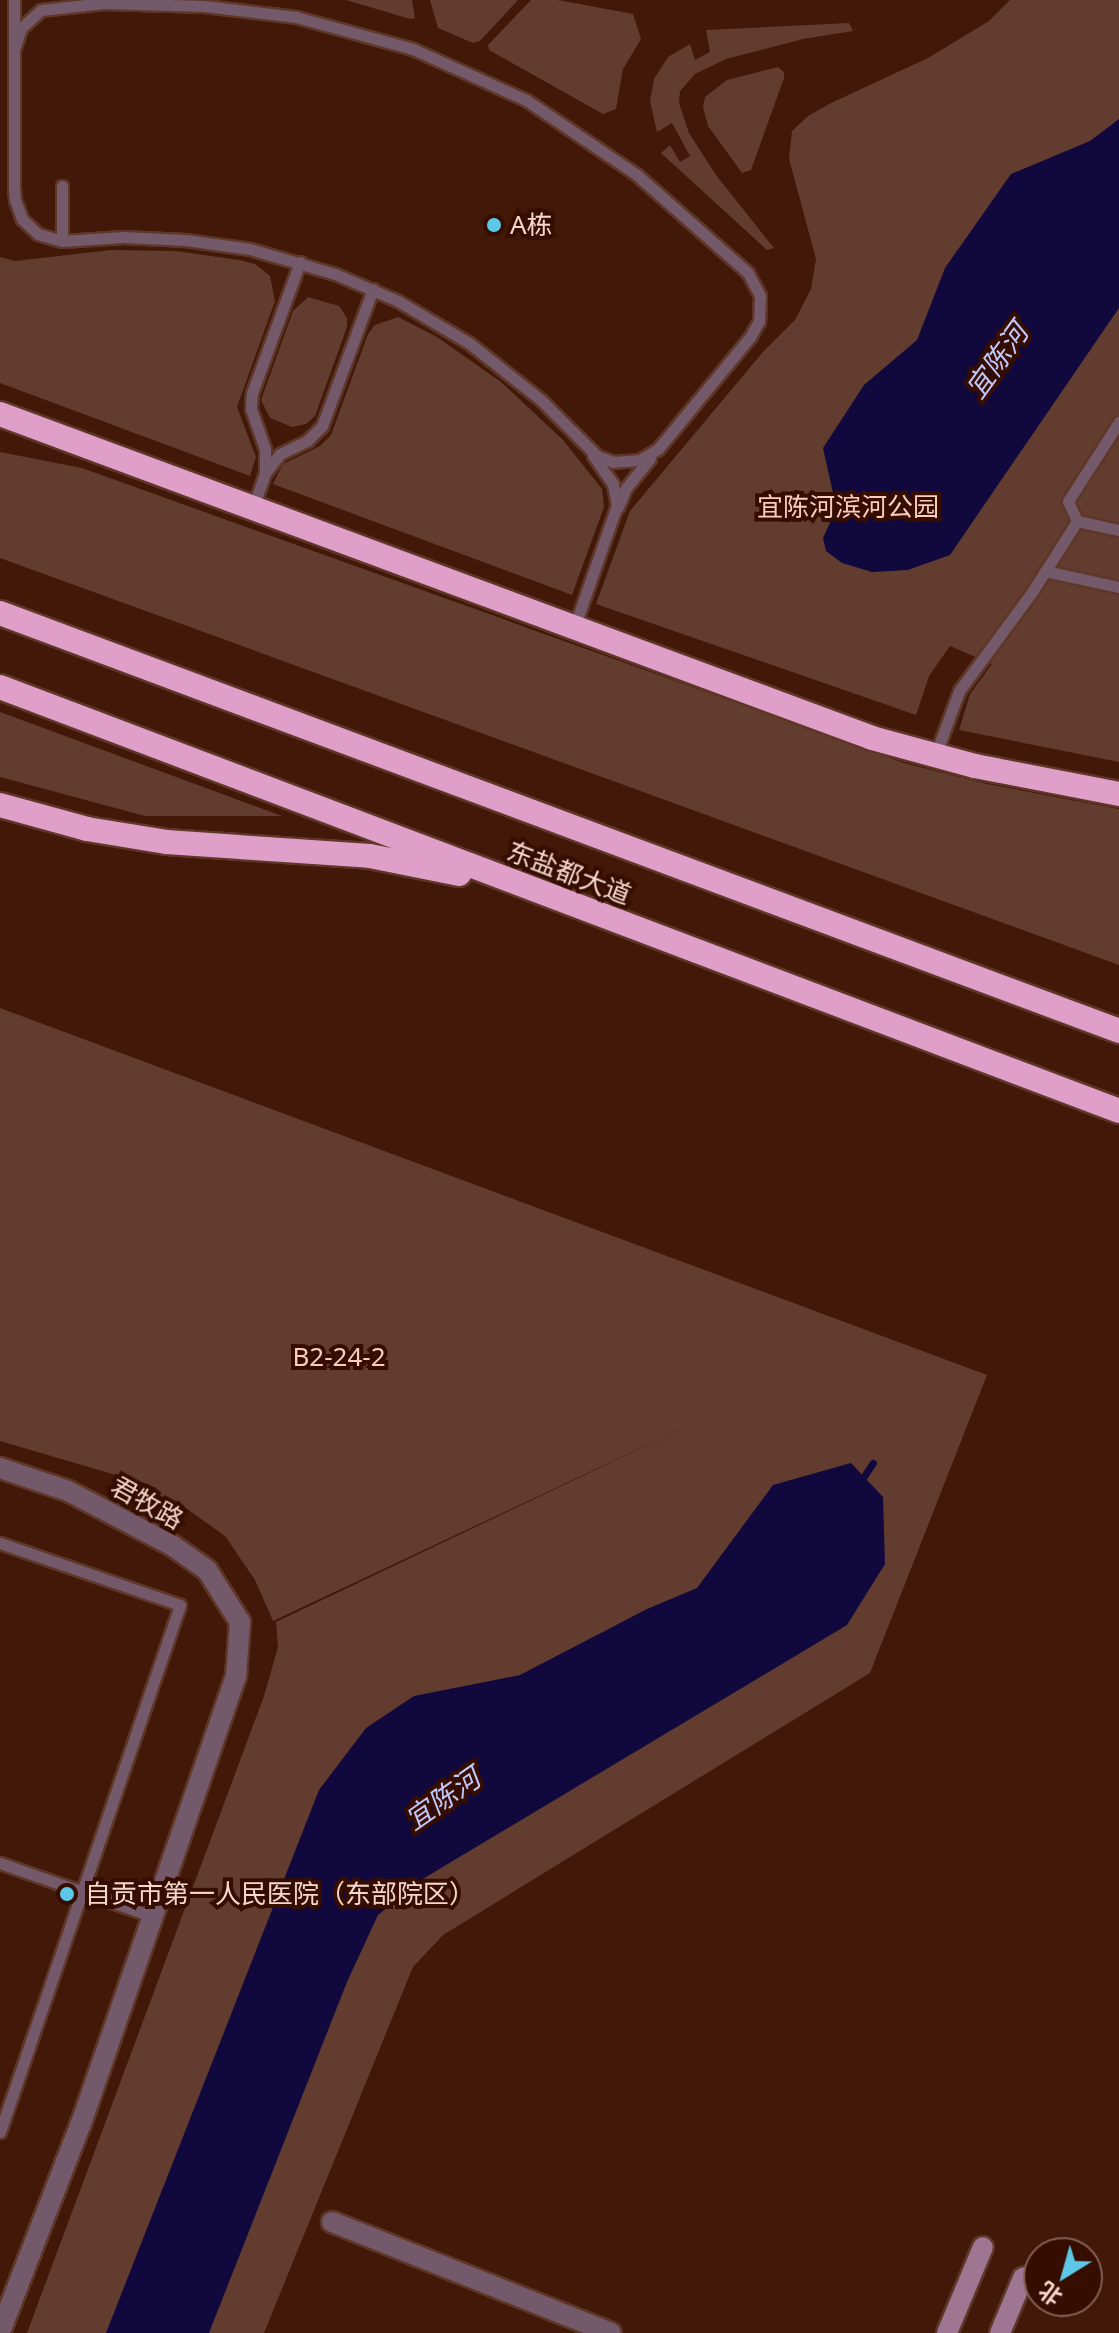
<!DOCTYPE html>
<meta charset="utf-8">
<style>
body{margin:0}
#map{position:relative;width:1119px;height:2333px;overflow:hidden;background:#421808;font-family:"Noto Sans","Noto Sans SC",sans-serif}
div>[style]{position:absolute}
.green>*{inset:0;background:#623c2f}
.water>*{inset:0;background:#11093e}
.stream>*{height:7px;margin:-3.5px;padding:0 3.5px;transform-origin:3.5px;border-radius:3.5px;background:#11093e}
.roads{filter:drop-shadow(2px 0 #5e3728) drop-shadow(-2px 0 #5e3728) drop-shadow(0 2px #5e3728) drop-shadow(0 -2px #5e3728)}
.lane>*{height:11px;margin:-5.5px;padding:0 5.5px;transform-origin:5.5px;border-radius:5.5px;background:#74596a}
.street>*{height:20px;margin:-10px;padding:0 10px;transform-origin:10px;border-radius:10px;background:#74596a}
.secondary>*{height:20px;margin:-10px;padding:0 10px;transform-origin:10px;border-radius:10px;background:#9f7691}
.highway>*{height:24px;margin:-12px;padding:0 12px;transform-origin:12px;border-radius:12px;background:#e09fc9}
.dots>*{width:22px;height:22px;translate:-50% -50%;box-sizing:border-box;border:4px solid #360d01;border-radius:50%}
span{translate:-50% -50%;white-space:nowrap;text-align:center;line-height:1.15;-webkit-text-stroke:8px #360d01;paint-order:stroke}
.poi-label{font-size:26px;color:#f4d7cd}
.left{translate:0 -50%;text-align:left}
.park-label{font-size:26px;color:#f6cdbf}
.street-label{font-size:26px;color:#f4d7cd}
.water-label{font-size:28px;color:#c1c7fc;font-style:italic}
.north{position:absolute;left:1023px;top:2237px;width:80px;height:80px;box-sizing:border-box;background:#360d01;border:2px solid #825e53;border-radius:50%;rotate:217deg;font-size:22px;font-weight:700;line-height:32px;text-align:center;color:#f4d7cd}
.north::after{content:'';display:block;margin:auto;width:28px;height:36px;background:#5cc7e7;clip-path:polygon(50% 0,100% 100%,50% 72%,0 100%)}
</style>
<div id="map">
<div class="green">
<i style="clip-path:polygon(346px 0,412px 0,415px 18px,410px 19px)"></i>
<i style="clip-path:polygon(430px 0,518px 0,480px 41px,473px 43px,438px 28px)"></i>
<i style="clip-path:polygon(531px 0,558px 0,633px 14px,641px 39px,623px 69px,616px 109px,603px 114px,489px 50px,488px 45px)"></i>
<i style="clip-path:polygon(1010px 0,1119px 0,1119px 762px,959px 730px,970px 694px,992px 664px,950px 646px,929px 676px,916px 715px,596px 604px,630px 511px,762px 353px,795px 320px,811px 289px,816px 259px,789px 159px,792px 131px,808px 116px,831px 103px,928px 58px,989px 21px)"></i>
<i style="clip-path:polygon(849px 23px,853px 31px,803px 39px,726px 59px,695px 74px,680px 91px,679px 103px,689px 133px,716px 175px,774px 248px,767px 250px,661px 153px,670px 145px,680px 162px,690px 156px,672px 123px,657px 132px,650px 101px,654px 79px,668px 57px,690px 44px,695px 60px,710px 52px,706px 30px)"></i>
<i style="clip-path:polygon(778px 67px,784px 72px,784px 78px,751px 170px,742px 173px,708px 126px,703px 107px,705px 97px,727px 80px)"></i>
<i style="clip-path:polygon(111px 250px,176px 251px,239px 260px,255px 264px,270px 276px,275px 301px,237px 407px,256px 457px,250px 476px,0 383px,0 257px,15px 261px)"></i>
<i style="clip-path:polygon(308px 297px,339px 306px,347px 318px,347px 327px,315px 416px,306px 424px,292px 427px,270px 418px,261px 400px,293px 311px)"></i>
<i style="clip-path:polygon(398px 317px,437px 337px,501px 382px,563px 440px,602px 489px,604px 507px,572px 595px,273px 484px,283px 464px,320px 446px,331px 435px,368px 334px,375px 325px)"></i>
<i style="clip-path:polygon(0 452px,82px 468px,904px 763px,987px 784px,1119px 809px,1119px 965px,0 558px)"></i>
<i style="clip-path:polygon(0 712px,282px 816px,145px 816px,0 777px)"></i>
<i style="clip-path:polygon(0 1008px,987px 1375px,870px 1673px,443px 1935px,413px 1967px,264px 2333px,27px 2333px,264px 1696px,278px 1647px,276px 1622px,698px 1421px,273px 1621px,255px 1580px,225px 1536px,187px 1509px,126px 1478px,0 1441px)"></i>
</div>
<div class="water">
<i style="clip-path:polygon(1119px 119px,1119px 308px,950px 555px,908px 570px,872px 572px,842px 563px,826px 551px,823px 538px,834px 514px,835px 502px,823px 448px,864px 385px,917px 340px,945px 268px,1011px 174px,1090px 141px)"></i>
<i style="clip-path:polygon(851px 1463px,883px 1497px,885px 1564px,847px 1625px,421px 1880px,378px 1915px,347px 1982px,209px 2333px,106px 2333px,319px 1790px,366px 1728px,414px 1696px,520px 1675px,647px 1609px,697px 1588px,773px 1485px)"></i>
</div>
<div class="stream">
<i style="left:860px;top:1482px;width:23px;rotate:-56deg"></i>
</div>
<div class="roads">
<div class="lane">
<i style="left:14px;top:50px;width:23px;rotate:-72deg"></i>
<i style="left:21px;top:28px;width:27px;rotate:-42deg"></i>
<i style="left:41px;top:10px;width:63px;rotate:-6.3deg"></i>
<i style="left:104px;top:3px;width:100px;rotate:1.7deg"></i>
<i style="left:204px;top:6px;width:93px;rotate:6.8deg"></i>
<i style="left:296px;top:17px;width:121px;rotate:15.3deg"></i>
<i style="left:413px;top:49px;width:124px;rotate:24.3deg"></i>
<i style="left:526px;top:100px;width:134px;rotate:34deg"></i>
<i style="left:637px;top:175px;width:148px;rotate:41.4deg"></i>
<i style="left:748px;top:273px;width:26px;rotate:62deg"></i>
<i style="left:760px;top:296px;width:25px;rotate:92deg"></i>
<i style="left:759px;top:321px;width:18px;rotate:119deg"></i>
<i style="left:750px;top:337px;width:145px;rotate:129.4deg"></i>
<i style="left:658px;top:449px;width:21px;rotate:149deg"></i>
<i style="left:640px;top:460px;width:27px;rotate:176deg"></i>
<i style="left:613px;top:462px;width:17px;rotate:-159deg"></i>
<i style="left:597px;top:456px;width:79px;rotate:-135deg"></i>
<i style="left:541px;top:400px;width:92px;rotate:-141.6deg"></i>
<i style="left:469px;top:343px;width:82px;rotate:-149.4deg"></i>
<i style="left:398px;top:301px;width:69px;rotate:-156.8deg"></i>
<i style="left:335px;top:274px;width:89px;rotate:-163.6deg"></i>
<i style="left:250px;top:249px;width:65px;rotate:-172deg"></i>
<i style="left:186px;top:240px;width:63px;rotate:-177.3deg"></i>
<i style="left:123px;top:237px;width:61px;rotate:176.2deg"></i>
<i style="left:62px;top:241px;width:25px;rotate:-164deg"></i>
<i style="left:38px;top:234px;width:22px;rotate:-137deg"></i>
<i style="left:22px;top:219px;width:20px;rotate:-110deg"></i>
<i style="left:15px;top:200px;width:11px;rotate:-95deg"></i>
<i style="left:14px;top:189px;width:189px;rotate:-90deg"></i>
<i style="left:62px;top:186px;width:55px;rotate:90deg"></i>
<i style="left:300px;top:262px;width:140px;rotate:110.1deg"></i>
<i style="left:252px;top:393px;width:16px;rotate:94deg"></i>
<i style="left:251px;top:409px;width:42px;rotate:70.7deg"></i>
<i style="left:265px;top:449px;width:24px;rotate:90deg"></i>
<i style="left:265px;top:473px;width:24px;rotate:-52deg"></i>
<i style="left:280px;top:454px;width:30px;rotate:-26deg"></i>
<i style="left:307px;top:441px;width:21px;rotate:-45deg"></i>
<i style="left:322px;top:426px;width:146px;rotate:-69.6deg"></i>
<i style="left:1119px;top:422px;width:94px;rotate:122.8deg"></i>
<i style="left:1068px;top:501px;width:22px;rotate:66deg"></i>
<i style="left:1077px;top:521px;width:43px;rotate:12.1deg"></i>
<i style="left:618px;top:507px;width:21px;rotate:-67deg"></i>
<i style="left:626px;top:488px;width:38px;rotate:-51deg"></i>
<i style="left:253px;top:508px;width:37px;rotate:-71deg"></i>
<i style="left:1045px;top:571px;width:76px;rotate:12.2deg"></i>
<i style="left:574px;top:628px;width:130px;rotate:-70.7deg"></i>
<i style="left:617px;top:505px;width:21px;rotate:-101deg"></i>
<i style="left:613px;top:484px;width:35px;rotate:-125deg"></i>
<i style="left:935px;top:756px;width:69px;rotate:-69.7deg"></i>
<i style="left:959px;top:691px;width:123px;rotate:-53.6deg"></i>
<i style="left:1032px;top:592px;width:84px;rotate:-57.6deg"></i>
<i style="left:0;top:1543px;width:190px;rotate:19deg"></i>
<i style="left:180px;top:1605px;width:557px;rotate:108.86deg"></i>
<i style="left:0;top:1863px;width:163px;rotate:19.3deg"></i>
</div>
<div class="street">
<i style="left:0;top:1468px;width:72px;rotate:18.7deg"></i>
<i style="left:68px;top:1491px;width:119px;rotate:27.6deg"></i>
<i style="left:173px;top:1546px;width:42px;rotate:35.2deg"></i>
<i style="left:207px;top:1570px;width:62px;rotate:57.6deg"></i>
<i style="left:240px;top:1622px;width:54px;rotate:94.2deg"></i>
<i style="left:236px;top:1676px;width:473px;rotate:109.1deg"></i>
<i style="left:81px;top:2123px;width:224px;rotate:111.2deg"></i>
<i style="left:332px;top:2222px;width:300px;rotate:21.7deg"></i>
</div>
<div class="secondary">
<i style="left:947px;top:2333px;width:93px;rotate:-67.3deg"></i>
<i style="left:1000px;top:2333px;width:60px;rotate:-67.3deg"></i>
</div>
<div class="highway">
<i style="left:0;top:414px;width:930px;rotate:20.38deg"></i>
<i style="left:872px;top:738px;width:107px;rotate:15.2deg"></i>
<i style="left:975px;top:766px;width:147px;rotate:11deg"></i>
<i style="left:0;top:613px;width:1195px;rotate:20.48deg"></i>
<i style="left:0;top:687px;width:1197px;rotate:20.75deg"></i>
<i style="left:0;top:805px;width:90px;rotate:15.4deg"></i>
<i style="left:87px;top:829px;width:80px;rotate:9.3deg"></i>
<i style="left:166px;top:842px;width:204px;rotate:3.9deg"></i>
<i style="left:370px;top:856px;width:91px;rotate:11.4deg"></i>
</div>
</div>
<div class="dots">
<i style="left:494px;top:225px;background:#5cc7e7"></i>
<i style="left:67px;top:1894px;background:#5cc7e7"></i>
</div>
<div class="poi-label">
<span class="left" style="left:510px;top:225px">A栋</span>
<span class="left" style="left:85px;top:1894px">自贡市第一人民医院（东部院区）</span>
</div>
<div class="park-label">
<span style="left:848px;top:507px">宜陈河滨河公园</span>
<span style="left:339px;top:1357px">B2-24-2</span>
</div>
<div class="street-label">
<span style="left:569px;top:873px;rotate:21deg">东盐都大道</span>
<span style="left:147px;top:1503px;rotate:29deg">君牧路</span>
</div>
<div class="water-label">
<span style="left:996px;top:360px;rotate:-54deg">宜陈河</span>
<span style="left:442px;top:1798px;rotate:-35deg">宜陈河</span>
</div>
<div class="north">北</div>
</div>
